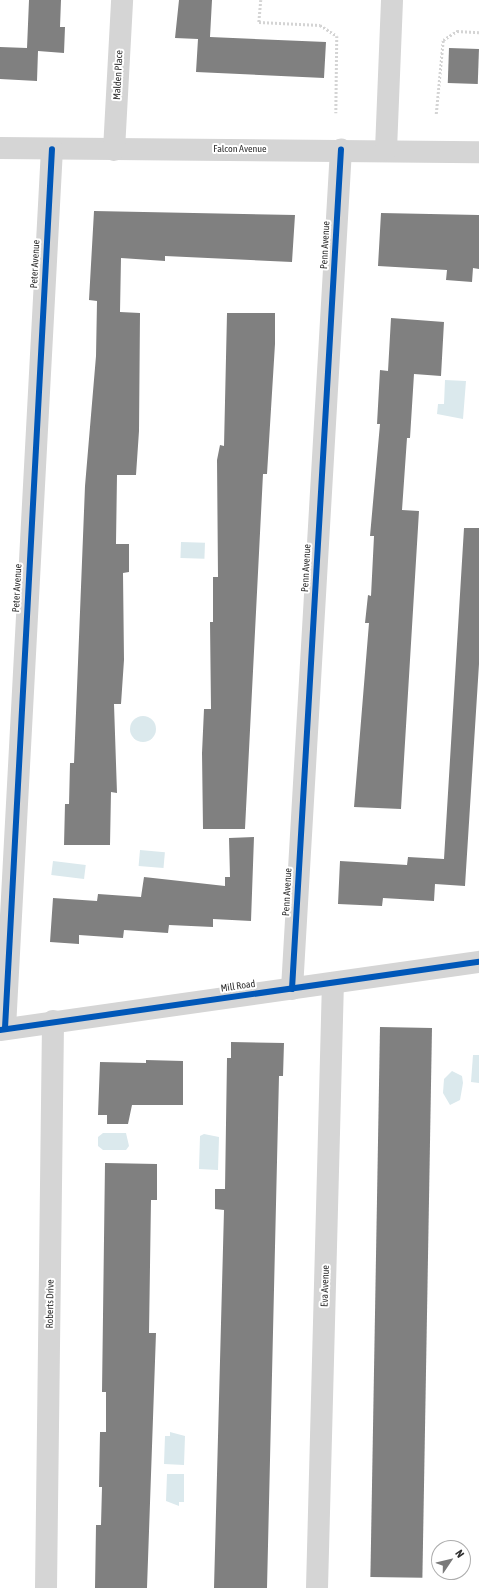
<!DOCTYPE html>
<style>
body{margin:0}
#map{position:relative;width:479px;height:1588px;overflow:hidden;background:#fff;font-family:"Asap Condensed",sans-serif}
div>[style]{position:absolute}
.water>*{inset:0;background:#dbe9ed;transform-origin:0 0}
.round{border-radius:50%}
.building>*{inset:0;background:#808080;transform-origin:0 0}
.path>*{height:2.5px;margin-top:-1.25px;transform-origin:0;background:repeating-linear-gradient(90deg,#d4d4d4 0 2px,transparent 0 4px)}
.minor>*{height:22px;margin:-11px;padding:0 11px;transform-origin:11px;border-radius:11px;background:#d5d5d5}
.cycleway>*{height:6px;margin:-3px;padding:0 3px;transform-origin:3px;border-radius:3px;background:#0057b8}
span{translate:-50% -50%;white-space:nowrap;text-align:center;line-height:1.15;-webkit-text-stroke:4px #fff;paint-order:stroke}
.street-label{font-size:10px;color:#313131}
.north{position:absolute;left:431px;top:1540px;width:40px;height:40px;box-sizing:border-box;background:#fff;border:1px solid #adadad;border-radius:50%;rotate:55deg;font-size:11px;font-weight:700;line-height:16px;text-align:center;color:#313131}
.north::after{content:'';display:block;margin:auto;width:14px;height:18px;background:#797979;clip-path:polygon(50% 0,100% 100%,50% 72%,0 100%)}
</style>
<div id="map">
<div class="water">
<i style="clip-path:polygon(445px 380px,466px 381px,463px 419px,437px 414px,438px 404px,444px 404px)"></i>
<i style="left:181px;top:542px;width:24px;height:16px;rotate:2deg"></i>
<i class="round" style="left:130px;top:716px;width:26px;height:26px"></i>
<i style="left:140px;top:850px;width:25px;height:16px;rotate:5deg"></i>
<i style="left:53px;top:861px;width:33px;height:14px;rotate:7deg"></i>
<i style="clip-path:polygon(473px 1055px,479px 1055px,479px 1083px,471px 1082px)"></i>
<i style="clip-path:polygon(452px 1071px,462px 1076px,463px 1083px,460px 1100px,450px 1105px,443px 1093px,444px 1079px)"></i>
<i style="clip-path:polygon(103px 1133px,126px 1133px,129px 1146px,126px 1150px,103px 1150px,98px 1146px,98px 1137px)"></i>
<i style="clip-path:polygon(204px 1134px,219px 1137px,218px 1170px,199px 1169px,200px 1136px)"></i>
<i style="clip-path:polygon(170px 1432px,185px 1436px,184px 1465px,164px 1464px,165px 1436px,170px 1436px)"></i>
<i style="clip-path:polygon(167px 1474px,184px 1474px,184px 1502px,179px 1502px,179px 1506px,166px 1501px)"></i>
</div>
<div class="building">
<i style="clip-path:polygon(29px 0,61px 0,60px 27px,65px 27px,64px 53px,38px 51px,37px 81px,0 79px,0 47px,27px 48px)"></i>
<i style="clip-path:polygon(179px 0,212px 0,210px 37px,326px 42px,324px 78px,196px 72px,198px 39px,175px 38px)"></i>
<i style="left:449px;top:48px;width:30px;height:35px;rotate:2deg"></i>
<i style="clip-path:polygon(94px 211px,295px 215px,292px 262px,165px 256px,165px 261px,121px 258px,120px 312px,140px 313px,139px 431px,136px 475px,117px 475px,116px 544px,129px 544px,129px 572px,123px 573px,124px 660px,121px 704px,114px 704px,117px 793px,111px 792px,110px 845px,64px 845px,65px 804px,69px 804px,70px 763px,74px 763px,85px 486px,96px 356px,97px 301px,89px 300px)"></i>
<i style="clip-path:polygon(381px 213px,479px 215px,479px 269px,473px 268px,472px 282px,446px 280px,447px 270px,378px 266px)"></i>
<i style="clip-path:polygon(227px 313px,275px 313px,275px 344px,267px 474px,263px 474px,245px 829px,203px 829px,202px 753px,204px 709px,211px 709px,210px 622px,213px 622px,213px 577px,218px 577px,217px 460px,220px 445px,224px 446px)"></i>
<i style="clip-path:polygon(391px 318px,444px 322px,441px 376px,414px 374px,410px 438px,407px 438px,402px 510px,419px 511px,401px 809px,354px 807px,369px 623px,365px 623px,368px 595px,371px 596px,374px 536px,370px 536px,380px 424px,377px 424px,380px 370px,388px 371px)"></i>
<i style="clip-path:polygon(464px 528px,479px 528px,479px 664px,465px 886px,435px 884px,434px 901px,383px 898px,382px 906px,338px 904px,340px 861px,407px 865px,408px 857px,444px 859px)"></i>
<i style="clip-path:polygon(254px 837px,251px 921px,213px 919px,213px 927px,169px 925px,168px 933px,124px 930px,123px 938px,79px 935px,79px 944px,50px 942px,53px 898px,97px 901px,98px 894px,141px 897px,144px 877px,225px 886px,225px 877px,230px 877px,229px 838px)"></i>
<i style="left:380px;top:1027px;width:52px;height:550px;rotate:1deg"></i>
<i style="clip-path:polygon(231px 1042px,284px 1043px,283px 1076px,279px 1076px,267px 1588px,214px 1588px,224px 1210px,215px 1209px,215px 1189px,225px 1189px,227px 1058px,231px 1058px)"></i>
<i style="clip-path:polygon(146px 1060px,183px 1061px,183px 1105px,132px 1105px,128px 1124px,107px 1124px,107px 1115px,98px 1115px,100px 1062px,146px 1063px)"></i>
<i style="clip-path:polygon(105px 1163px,157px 1164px,157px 1200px,151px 1200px,149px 1333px,156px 1333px,147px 1588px,95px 1588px,96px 1525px,101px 1525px,102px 1487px,99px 1487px,100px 1432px,106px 1432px,106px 1392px,102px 1392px)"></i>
</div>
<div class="path">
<i style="left:261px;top:0;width:22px;rotate:95deg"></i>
<i style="left:259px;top:22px;width:61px;rotate:2.8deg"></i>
<i style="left:320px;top:25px;width:20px;rotate:33deg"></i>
<i style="left:337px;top:36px;width:77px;rotate:90.7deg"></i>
<i style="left:436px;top:114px;width:74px;rotate:-84.6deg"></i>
<i style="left:443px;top:40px;width:17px;rotate:-33deg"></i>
<i style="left:457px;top:31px;width:22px;rotate:3deg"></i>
</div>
<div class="minor">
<i style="left:0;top:148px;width:479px;rotate:0.5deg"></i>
<i style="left:114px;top:150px;width:150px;rotate:-86.9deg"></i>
<i style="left:386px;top:150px;width:150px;rotate:-87.7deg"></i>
<i style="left:292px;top:989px;width:841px;rotate:-86.66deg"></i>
<i style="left:5px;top:1028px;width:880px;rotate:-86.94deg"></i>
<i style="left:0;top:1030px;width:484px;rotate:-8.1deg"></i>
<i style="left:46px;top:1588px;width:567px;rotate:-89.29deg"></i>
<i style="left:317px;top:1588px;width:605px;rotate:-88.49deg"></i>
</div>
<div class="cycleway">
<i style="left:292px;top:989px;width:841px;rotate:-86.66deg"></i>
<i style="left:5px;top:1028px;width:880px;rotate:-86.94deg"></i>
<i style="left:0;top:1030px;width:484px;rotate:-8.1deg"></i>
</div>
<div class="street-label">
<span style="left:118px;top:75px;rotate:-87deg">Malden Place</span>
<span style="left:240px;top:149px">Falcon Avenue</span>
<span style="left:325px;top:245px;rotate:-87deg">Penn Avenue</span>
<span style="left:35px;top:264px;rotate:-87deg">Peter Avenue</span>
<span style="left:306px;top:568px;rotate:-87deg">Penn Avenue</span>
<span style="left:17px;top:588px;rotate:-87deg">Peter Avenue</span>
<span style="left:287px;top:892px;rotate:-87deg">Penn Avenue</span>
<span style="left:238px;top:986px;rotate:-8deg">Mill Road</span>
<span style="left:325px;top:1286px;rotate:-88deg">Eva Avenue</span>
<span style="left:50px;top:1304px;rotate:-89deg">Roberts Drive</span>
</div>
<div class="north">N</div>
</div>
